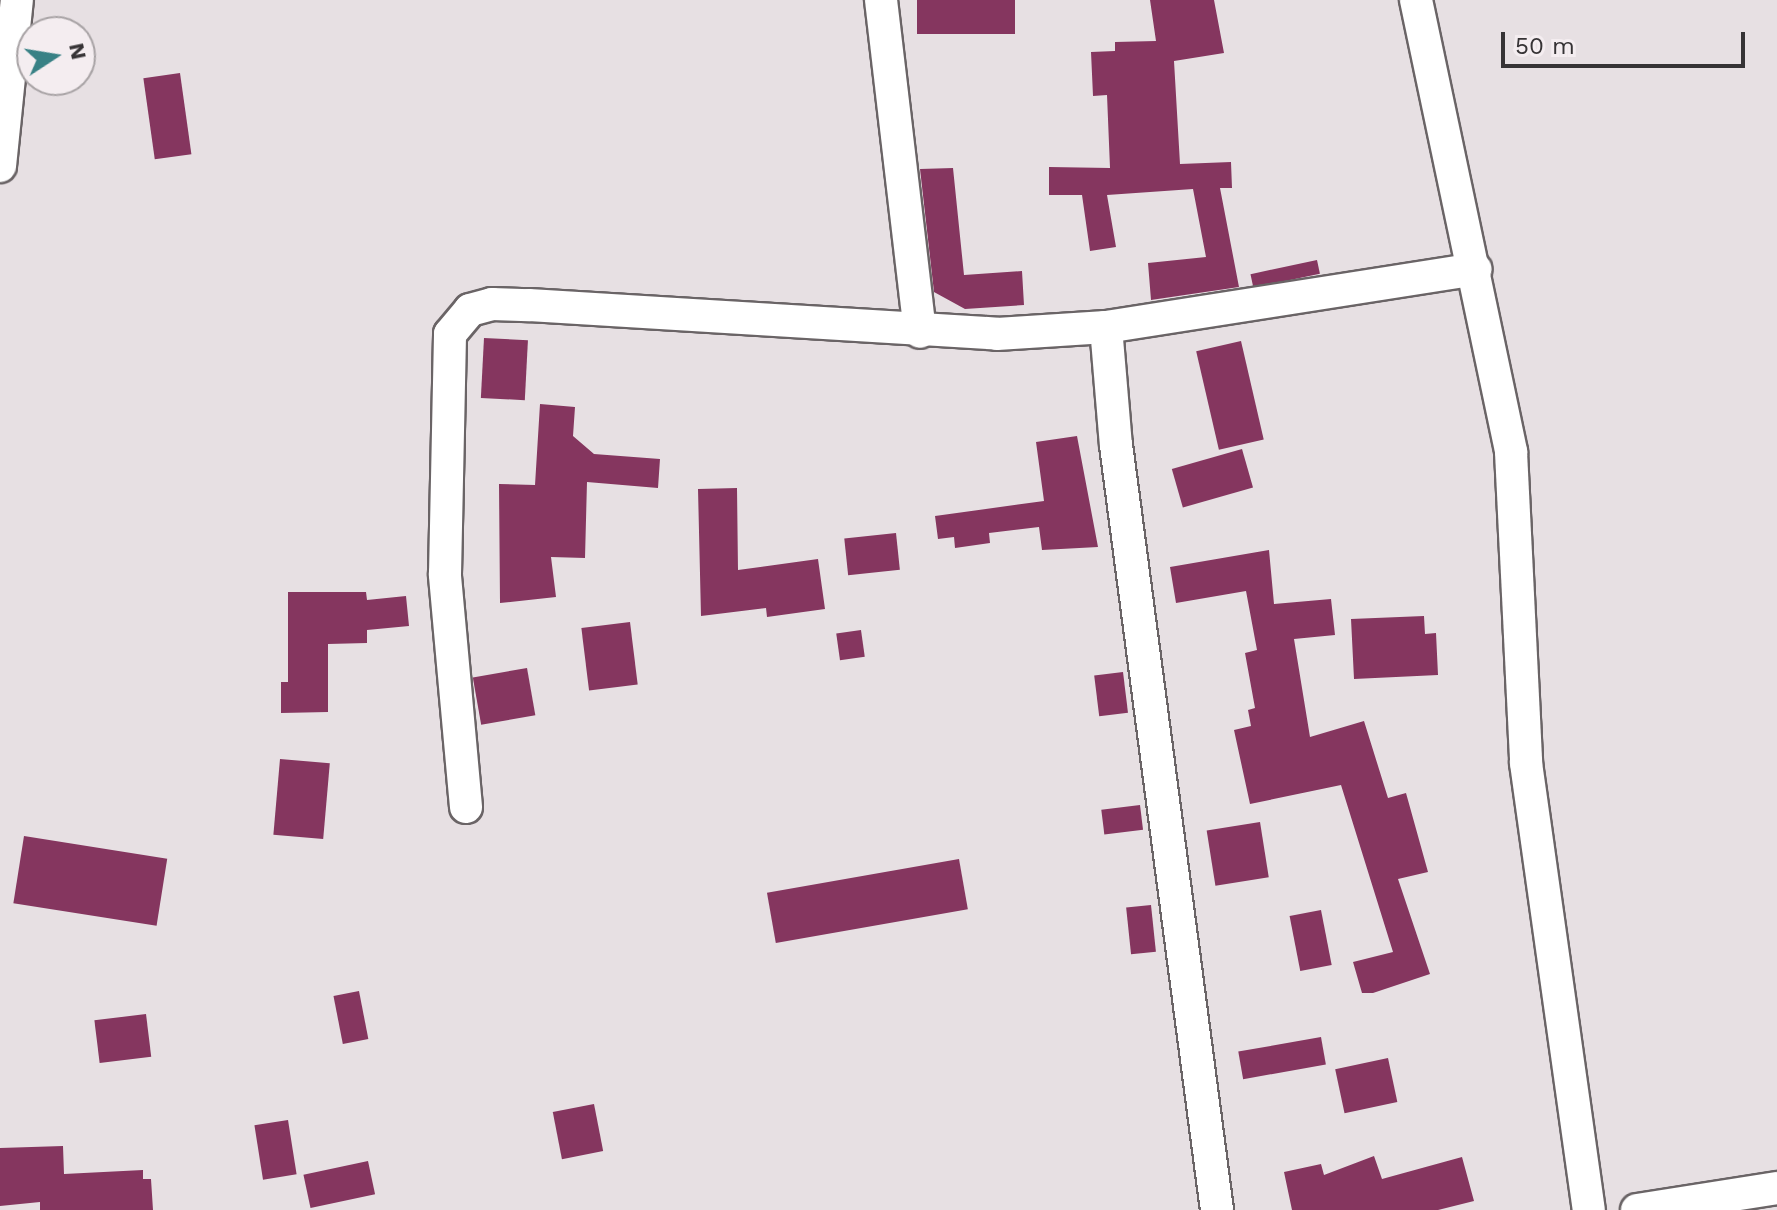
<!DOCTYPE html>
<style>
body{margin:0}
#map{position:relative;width:1777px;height:1210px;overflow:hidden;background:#e7e0e3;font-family:"Work Sans",sans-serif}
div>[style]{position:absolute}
.building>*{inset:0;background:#85365f;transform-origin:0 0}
.roads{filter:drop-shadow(2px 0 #6a6466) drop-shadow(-2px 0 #6a6466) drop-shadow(0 2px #6a6466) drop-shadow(0 -2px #6a6466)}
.minor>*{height:32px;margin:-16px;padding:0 16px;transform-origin:16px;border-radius:16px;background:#fff}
span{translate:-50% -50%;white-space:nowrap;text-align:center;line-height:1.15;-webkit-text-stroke:8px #f4edf0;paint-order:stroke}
.north{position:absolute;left:16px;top:16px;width:80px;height:80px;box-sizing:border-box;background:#f4edf0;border:2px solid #a8a3a5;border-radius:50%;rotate:78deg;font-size:22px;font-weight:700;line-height:32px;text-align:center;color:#363335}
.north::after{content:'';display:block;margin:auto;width:28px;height:36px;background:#388185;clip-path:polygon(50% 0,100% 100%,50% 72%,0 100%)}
.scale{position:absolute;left:1501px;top:32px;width:244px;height:36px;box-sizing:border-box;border:4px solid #363335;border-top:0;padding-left:10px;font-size:24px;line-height:28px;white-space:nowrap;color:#363335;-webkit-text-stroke:6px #f4edf0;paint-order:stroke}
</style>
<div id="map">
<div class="building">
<i style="left:917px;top:0;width:98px;height:34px"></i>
<i style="clip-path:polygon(1150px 0,1214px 0,1224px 53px,1174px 61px,1180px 164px,1231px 162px,1232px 188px,1220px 188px,1239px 287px,1151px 300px,1148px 263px,1206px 257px,1193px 189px,1107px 195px,1116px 247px,1090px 251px,1082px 195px,1049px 195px,1049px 167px,1110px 168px,1107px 95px,1093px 96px,1091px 52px,1115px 51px,1115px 42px,1156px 41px)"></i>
<i style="left:180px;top:73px;width:82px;height:37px;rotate:82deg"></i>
<i style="clip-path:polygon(953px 168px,964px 275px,1022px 271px,1024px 305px,965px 309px,934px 292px,920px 169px)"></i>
<i style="left:1317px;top:260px;width:14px;height:68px;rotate:78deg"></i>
<i style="left:484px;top:338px;width:44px;height:60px;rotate:3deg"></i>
<i style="left:1241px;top:341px;width:101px;height:46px;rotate:77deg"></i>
<i style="clip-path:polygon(540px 404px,575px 407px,573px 436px,594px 454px,660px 459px,658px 488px,587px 482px,585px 558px,551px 557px,556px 597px,500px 603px,499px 484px,535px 485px)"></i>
<i style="clip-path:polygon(1077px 436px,1098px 547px,1042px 550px,1039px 527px,989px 533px,990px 543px,955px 548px,954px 537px,938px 539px,935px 516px,1044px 501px,1036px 442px)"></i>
<i style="left:1242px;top:449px;width:40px;height:73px;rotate:74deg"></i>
<i style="clip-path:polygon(737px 488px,738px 570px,818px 559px,825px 609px,767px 617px,766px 608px,701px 616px,698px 489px)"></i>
<i style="left:896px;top:533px;width:37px;height:52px;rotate:84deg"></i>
<i style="clip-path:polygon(1269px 550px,1274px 604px,1331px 599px,1335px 635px,1294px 639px,1310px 737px,1364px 721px,1388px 798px,1406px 793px,1428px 872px,1398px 879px,1430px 974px,1373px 993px,1362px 993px,1353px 962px,1393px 952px,1341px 785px,1250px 804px,1234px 730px,1251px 726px,1248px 710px,1255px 708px,1245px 653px,1257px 650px,1246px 591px,1176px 603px,1170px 567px)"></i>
<i style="clip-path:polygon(288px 592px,366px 592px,367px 600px,406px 596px,409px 626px,367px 630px,367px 643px,328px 644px,328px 712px,281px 713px,281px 682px,288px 682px)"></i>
<i style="clip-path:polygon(1424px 616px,1425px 634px,1436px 633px,1438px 675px,1354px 679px,1351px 619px)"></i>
<i style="left:630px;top:622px;width:63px;height:49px;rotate:83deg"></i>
<i style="left:861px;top:630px;width:27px;height:25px;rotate:82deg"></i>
<i style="left:527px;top:668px;width:48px;height:55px;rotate:80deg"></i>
<i style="left:1123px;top:672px;width:41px;height:29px;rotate:83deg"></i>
<i style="left:280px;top:759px;width:50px;height:76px;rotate:5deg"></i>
<i style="left:1140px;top:805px;width:25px;height:39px;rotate:83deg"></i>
<i style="left:1260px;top:822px;width:56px;height:54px;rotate:81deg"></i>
<i style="left:24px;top:836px;width:145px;height:68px;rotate:9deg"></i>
<i style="left:959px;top:859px;width:51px;height:195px;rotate:80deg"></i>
<i style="left:1151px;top:905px;width:47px;height:25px;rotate:84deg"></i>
<i style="left:1321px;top:910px;width:56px;height:32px;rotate:79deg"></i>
<i style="left:359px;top:991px;width:49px;height:26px;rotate:79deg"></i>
<i style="left:146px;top:1014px;width:43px;height:52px;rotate:83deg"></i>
<i style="left:1321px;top:1037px;width:28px;height:84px;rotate:80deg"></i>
<i style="left:1388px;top:1058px;width:45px;height:54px;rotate:78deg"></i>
<i style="left:594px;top:1104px;width:48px;height:42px;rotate:79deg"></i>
<i style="left:288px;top:1120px;width:55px;height:34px;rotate:81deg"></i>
<i style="clip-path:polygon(63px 1146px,64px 1174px,143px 1170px,143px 1179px,151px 1179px,153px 1210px,40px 1210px,40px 1202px,0 1206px,0 1148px)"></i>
<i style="clip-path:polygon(1374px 1156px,1382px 1179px,1462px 1157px,1474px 1201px,1438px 1210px,1292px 1210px,1284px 1172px,1321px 1164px,1324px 1175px)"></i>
<i style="left:368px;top:1161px;width:34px;height:66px;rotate:78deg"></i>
</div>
<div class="roads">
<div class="minor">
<i style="left:881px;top:0;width:334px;rotate:83.3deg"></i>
<i style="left:1416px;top:0;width:462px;rotate:78.1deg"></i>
<i style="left:1511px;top:452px;width:311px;rotate:87.2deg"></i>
<i style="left:1526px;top:763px;width:451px;rotate:82deg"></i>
<i style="left:0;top:166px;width:167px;rotate:-84.2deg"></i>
<i style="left:1106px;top:327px;width:118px;rotate:85.2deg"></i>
<i style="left:1116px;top:445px;width:772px;rotate:82.48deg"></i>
<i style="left:466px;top:807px;width:234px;rotate:-95.2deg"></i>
<i style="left:445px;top:574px;width:240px;rotate:-88.8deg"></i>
<i style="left:450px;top:334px;width:31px;rotate:-50deg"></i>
<i style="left:470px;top:310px;width:23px;rotate:-15deg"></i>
<i style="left:492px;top:304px;width:37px;rotate:2deg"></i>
<i style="left:529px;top:305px;width:469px;rotate:3.5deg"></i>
<i style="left:997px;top:334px;width:109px;rotate:-3.7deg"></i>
<i style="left:1106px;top:327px;width:374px;rotate:-8.9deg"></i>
<i style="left:1637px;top:1210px;width:142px;rotate:-8.9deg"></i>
</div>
</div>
<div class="north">N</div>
<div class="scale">50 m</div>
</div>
